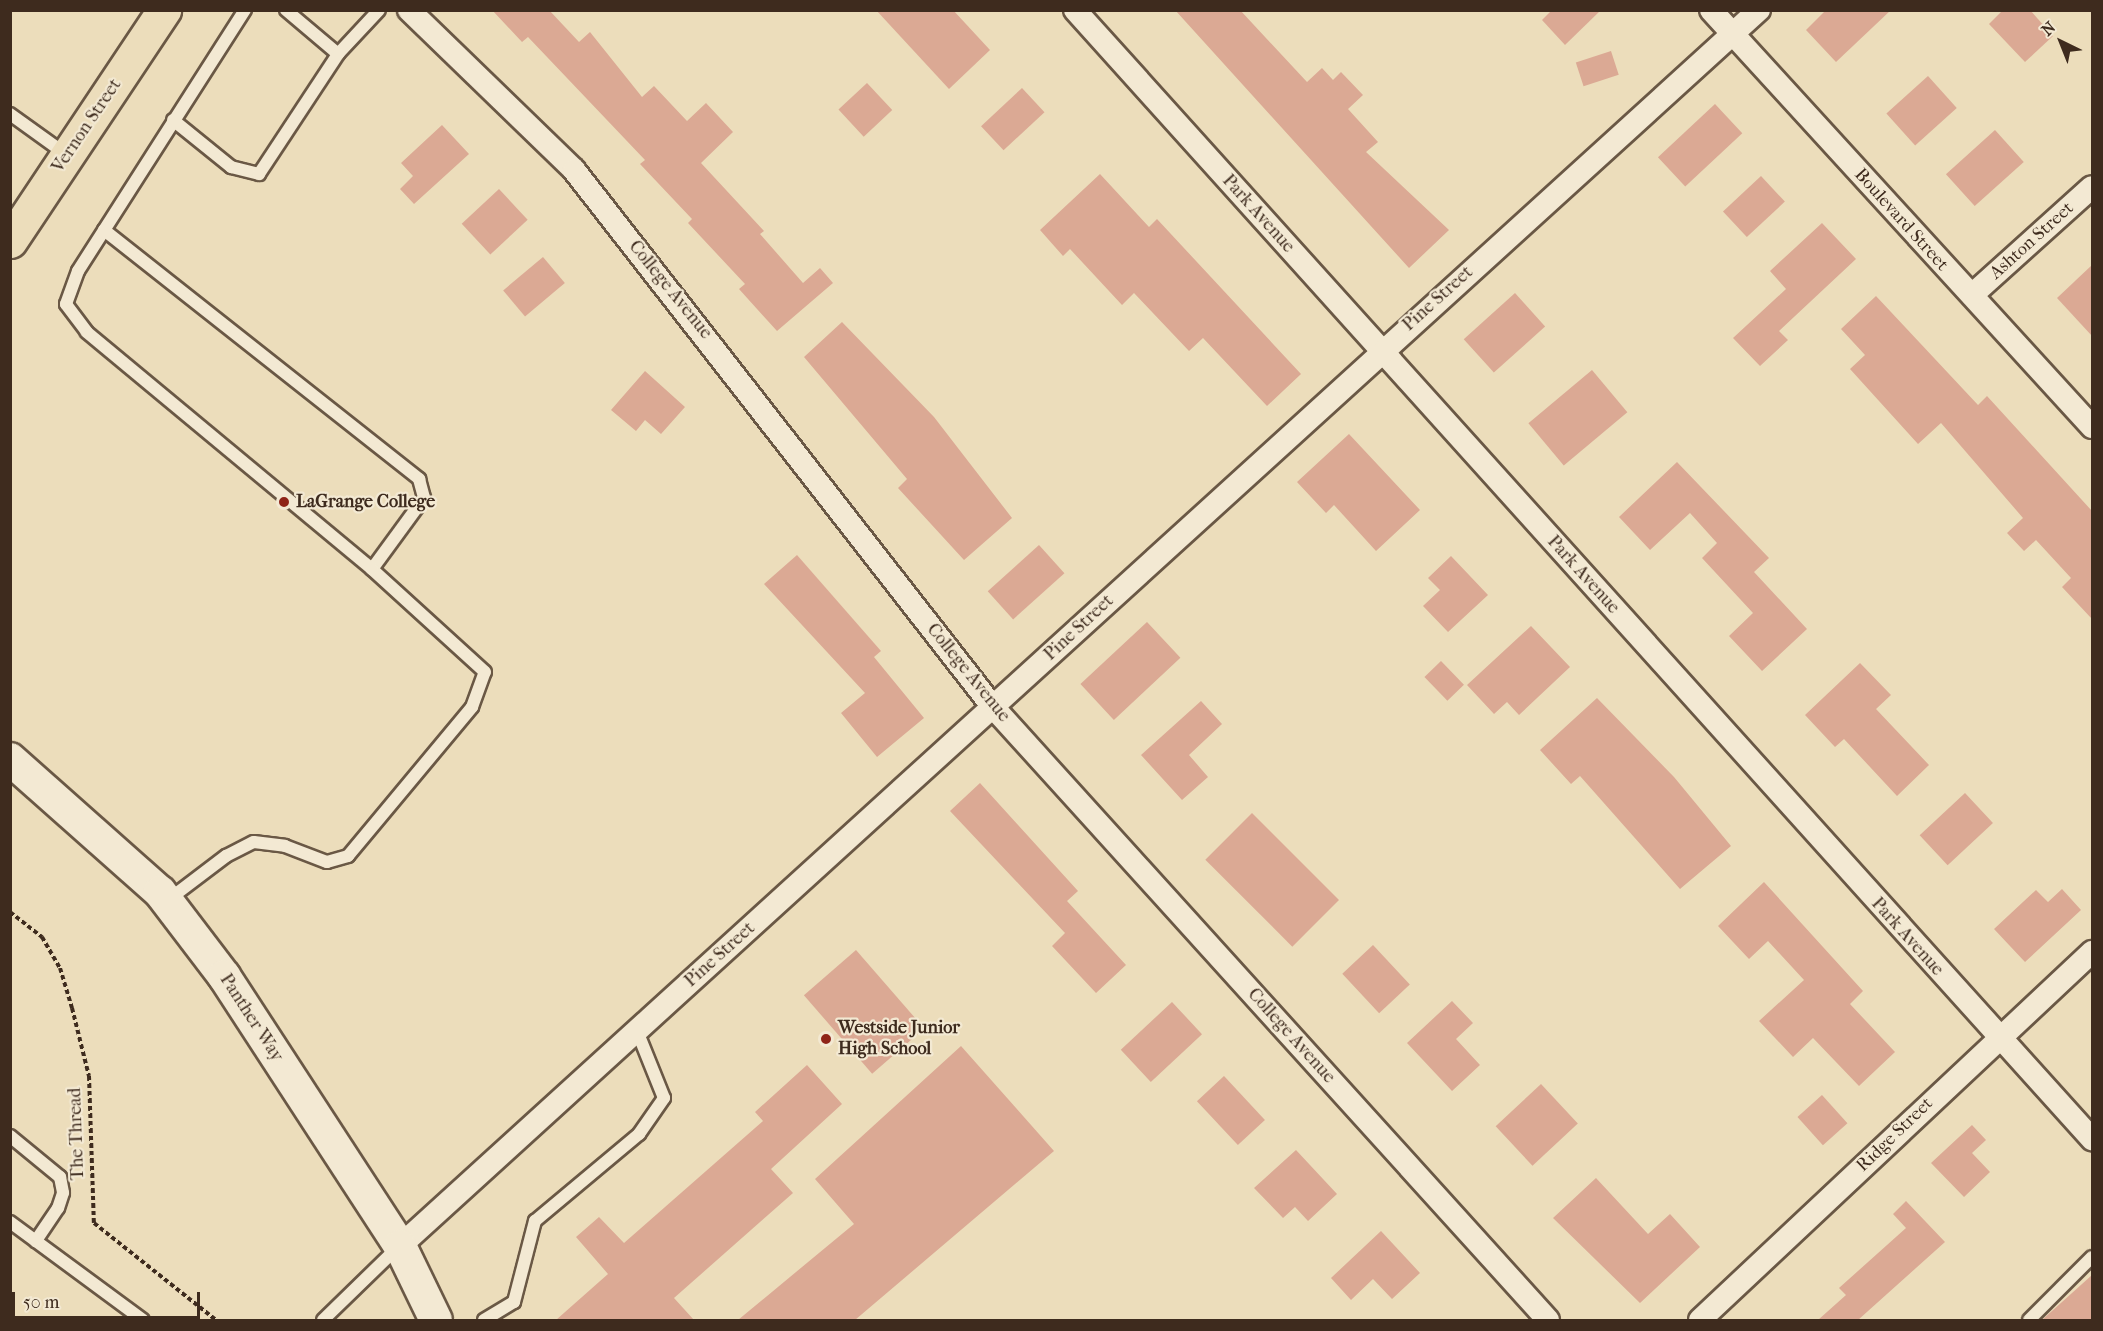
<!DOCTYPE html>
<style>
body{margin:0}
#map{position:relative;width:2103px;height:1331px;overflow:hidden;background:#ecddbb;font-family:"IM FELL French Canon",serif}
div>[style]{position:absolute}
.building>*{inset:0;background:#dba994;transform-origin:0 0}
.path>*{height:4px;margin-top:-2px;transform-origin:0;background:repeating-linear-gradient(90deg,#3e2b1e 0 4.5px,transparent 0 7.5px)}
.roads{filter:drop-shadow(2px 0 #6a5845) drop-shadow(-2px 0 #6a5845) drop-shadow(0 2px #6a5845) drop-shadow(0 -2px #6a5845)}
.lane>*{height:12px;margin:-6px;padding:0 6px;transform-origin:6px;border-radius:6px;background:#f3e9d3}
.street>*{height:22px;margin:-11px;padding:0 11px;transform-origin:11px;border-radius:11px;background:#f3e9d3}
.secondary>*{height:32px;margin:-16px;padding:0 16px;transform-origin:16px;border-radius:16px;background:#f3e9d3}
.primary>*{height:33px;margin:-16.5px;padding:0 16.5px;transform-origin:16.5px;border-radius:16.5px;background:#ecddbb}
.dots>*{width:16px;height:16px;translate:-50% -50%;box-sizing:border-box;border:3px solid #f3e9d3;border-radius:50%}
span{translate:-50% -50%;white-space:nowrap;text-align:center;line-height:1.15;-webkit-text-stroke:4.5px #f3e9d3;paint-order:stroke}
.street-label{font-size:18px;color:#3e2b1e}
.poi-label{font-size:18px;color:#3e2b1e;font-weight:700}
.left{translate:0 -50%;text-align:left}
.frame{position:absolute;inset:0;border:12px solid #3e2b1e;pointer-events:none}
.north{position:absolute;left:2031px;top:12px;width:60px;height:60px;-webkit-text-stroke:4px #f3e9d3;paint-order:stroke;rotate:317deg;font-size:16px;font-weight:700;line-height:24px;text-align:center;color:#3e2b1e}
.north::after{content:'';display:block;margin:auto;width:21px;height:27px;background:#3e2b1e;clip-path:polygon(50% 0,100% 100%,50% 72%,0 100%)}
.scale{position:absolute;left:12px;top:1292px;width:188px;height:27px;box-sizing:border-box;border:3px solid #3e2b1e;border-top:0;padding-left:8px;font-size:18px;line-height:21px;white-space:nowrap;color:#3e2b1e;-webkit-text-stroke:4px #f3e9d3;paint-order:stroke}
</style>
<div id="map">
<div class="building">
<i style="clip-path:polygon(492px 10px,549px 10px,579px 42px,590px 32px,642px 97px,654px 86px,687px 121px,706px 103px,733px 132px,701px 163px,764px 231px,760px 234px,803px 283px,820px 268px,833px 283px,777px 331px,739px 289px,745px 284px,688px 223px,692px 219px,640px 164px,645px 160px,528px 37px,522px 42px)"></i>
<i style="clip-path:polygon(876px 10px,953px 10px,990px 50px,949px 89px)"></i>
<i style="clip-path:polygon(1175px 10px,1240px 10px,1307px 82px,1322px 68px,1333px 80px,1341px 72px,1363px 95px,1348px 109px,1378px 142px,1366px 152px,1449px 230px,1409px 268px)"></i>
<i style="clip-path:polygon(1552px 10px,1601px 10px,1565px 45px,1542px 20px)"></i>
<i style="clip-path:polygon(1826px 10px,1891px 10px,1836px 62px,1806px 30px)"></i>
<i style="clip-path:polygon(2003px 10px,2030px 10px,2053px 36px,2025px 62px,1989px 24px)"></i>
<i style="left:1611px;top:51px;width:25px;height:37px;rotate:72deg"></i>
<i style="left:1928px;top:76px;width:43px;height:56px;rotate:48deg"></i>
<i style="left:867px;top:83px;width:37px;height:39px;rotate:47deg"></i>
<i style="left:1022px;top:88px;width:33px;height:56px;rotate:47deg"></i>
<i style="left:1715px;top:104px;width:40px;height:78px;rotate:47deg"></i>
<i style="clip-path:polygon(442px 125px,469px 154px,414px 204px,400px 189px,413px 176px,401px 163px)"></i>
<i style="left:1995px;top:130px;width:43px;height:66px;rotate:48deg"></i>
<i style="clip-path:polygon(1100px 174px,1149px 227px,1157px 219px,1301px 374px,1267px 406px,1203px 338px,1189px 351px,1134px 293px,1122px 305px,1070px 249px,1063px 256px,1040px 230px)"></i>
<i style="left:1761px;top:176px;width:35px;height:52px;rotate:47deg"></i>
<i style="left:499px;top:189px;width:42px;height:51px;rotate:47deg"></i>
<i style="clip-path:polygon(1822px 223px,1856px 259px,1779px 331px,1788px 340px,1760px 366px,1733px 338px,1786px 289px,1770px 271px)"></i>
<i style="left:543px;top:257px;width:34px;height:52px;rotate:50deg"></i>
<i style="clip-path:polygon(2092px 265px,2092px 336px,2057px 298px)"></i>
<i style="left:1515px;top:293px;width:45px;height:69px;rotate:48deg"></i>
<i style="clip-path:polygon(1876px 296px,1978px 405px,1987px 396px,2092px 511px,2092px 619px,2062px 587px,2071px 578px,2036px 540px,2024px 551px,2007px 533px,2023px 518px,1941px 423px,1918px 444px,1850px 369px,1865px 355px,1841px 329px)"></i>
<i style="clip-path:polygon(842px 322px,934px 417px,1012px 518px,964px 560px,898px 488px,907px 479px,804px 357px)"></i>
<i style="left:1592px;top:370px;width:55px;height:83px;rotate:50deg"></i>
<i style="clip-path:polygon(645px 371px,685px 407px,661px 434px,645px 420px,636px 431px,611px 410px)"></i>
<i style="clip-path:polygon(1349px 434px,1420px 510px,1376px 551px,1334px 505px,1326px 513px,1297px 482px)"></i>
<i style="clip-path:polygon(1677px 462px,1769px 558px,1754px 572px,1807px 629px,1762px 671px,1729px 636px,1753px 613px,1702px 558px,1717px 543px,1690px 513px,1650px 550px,1619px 517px)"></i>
<i style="left:1039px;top:545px;width:38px;height:69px;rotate:48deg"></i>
<i style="clip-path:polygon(797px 555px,881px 651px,874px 657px,924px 718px,877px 757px,841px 713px,865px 693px,764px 584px)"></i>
<i style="clip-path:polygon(1451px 556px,1488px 595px,1448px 632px,1423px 606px,1440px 590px,1428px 578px)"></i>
<i style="left:1147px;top:622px;width:49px;height:91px;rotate:47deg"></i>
<i style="clip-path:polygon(1531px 626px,1570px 667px,1519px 715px,1507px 702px,1494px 714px,1467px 685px)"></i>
<i style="left:1441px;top:661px;width:33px;height:23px;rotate:46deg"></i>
<i style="clip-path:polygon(1860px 663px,1891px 695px,1876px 709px,1929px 765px,1897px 796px,1844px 739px,1835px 747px,1805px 715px)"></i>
<i style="clip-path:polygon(1597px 698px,1674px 777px,1731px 846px,1680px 889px,1580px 776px,1571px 784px,1540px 750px)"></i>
<i style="clip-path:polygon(1201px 701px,1222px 724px,1189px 755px,1208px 777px,1182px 800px,1141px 755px)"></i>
<i style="clip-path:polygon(980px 783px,1078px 891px,1067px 901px,1126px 965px,1096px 993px,1052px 946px,1065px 933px,950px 811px)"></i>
<i style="left:1965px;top:793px;width:41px;height:62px;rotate:47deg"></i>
<i style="left:1252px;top:813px;width:123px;height:66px;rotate:45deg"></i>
<i style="clip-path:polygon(1764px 882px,1863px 991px,1850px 1004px,1895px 1052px,1859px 1086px,1813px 1038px,1793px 1057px,1759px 1021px,1804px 980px,1768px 941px,1749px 959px,1718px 926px)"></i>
<i style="clip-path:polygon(2062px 889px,2081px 910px,2025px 962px,1994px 929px,2036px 890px,2048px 902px)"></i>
<i style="left:1373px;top:945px;width:54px;height:42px;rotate:47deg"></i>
<i style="left:856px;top:950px;width:104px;height:69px;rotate:49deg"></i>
<i style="clip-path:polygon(1452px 1001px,1473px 1023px,1456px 1039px,1480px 1065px,1452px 1091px,1407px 1043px)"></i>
<i style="left:1172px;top:1002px;width:44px;height:70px;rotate:47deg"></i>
<i style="clip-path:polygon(961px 1046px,1054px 1151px,855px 1320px,738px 1320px,854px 1224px,815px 1179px)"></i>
<i style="clip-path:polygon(807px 1065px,842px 1104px,771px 1169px,793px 1193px,674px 1298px,694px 1320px,556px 1320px,608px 1274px,576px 1237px,599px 1217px,624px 1243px,763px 1121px,755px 1112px)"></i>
<i style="left:1224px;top:1076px;width:60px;height:37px;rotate:47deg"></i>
<i style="left:1541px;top:1084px;width:54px;height:62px;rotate:47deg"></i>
<i style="left:1822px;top:1095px;width:38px;height:33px;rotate:48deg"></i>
<i style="clip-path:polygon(1972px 1125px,1986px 1140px,1972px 1153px,1990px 1172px,1964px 1197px,1931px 1163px)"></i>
<i style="clip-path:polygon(1296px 1150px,1337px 1194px,1308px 1221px,1295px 1207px,1283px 1218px,1254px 1188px)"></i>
<i style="clip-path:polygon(1596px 1178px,1648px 1234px,1670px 1214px,1700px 1247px,1640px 1303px,1553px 1218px)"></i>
<i style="clip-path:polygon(1906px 1201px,1945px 1242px,1858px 1320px,1818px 1320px,1846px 1295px,1839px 1288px,1906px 1228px,1893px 1214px)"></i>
<i style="clip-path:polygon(1381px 1231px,1420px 1273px,1392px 1299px,1373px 1279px,1351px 1300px,1331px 1278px)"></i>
<i style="clip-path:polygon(2092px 1275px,2092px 1320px,2042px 1320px)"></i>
</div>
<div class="path">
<i style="left:10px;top:912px;width:41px;rotate:38deg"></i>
<i style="left:42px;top:937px;width:36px;rotate:60deg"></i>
<i style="left:60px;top:968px;width:42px;rotate:73.3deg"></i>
<i style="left:72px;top:1008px;width:70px;rotate:76deg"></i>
<i style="left:89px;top:1076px;width:147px;rotate:88.1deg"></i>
<i style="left:94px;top:1223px;width:156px;rotate:38.5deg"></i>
</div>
<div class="roads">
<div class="lane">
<i style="left:286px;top:10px;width:68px;rotate:40.2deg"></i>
<i style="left:338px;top:54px;width:60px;rotate:-47deg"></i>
<i style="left:10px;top:114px;width:70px;rotate:35.7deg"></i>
<i style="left:173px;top:120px;width:75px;rotate:39deg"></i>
<i style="left:231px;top:167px;width:29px;rotate:14deg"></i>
<i style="left:259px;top:174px;width:144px;rotate:-56.6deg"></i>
<i style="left:104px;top:230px;width:402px;rotate:38.3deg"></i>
<i style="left:419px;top:479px;width:20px;rotate:75deg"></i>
<i style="left:424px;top:498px;width:88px;rotate:126.2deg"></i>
<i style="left:168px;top:900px;width:73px;rotate:-37.2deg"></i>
<i style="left:226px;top:856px;width:31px;rotate:-27deg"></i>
<i style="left:254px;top:842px;width:31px;rotate:7deg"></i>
<i style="left:285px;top:846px;width:45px;rotate:20.9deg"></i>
<i style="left:327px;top:862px;width:22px;rotate:-16deg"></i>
<i style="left:348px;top:856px;width:194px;rotate:-50.2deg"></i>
<i style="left:472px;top:707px;width:37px;rotate:-70deg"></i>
<i style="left:485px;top:672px;width:153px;rotate:-137.7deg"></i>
<i style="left:372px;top:569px;width:371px;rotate:-140.3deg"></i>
<i style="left:87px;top:332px;width:35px;rotate:-127deg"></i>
<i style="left:66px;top:304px;width:35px;rotate:-70deg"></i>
<i style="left:78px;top:271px;width:310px;rotate:-57.4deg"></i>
<i style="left:10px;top:1136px;width:65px;rotate:39.4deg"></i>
<i style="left:60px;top:1177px;width:16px;rotate:79deg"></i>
<i style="left:63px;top:1193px;width:16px;rotate:108deg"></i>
<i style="left:58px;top:1208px;width:40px;rotate:124deg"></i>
<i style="left:10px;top:1222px;width:165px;rotate:36.4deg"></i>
<i style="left:323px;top:1320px;width:106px;rotate:-44.2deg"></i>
<i style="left:484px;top:1320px;width:35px;rotate:-31deg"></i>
<i style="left:514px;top:1302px;width:84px;rotate:-75.5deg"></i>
<i style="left:535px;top:1221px;width:136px;rotate:-39.9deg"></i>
<i style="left:639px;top:1134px;width:44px;rotate:-55.2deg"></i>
<i style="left:664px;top:1098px;width:72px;rotate:-111.9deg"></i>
<i style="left:2029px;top:1320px;width:89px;rotate:-45deg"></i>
</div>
<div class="street">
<i style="left:409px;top:10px;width:230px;rotate:44.1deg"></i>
<i style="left:574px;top:170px;width:681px;rotate:52.04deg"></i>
<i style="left:993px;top:707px;width:827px;rotate:47.84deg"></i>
<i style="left:1075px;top:10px;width:1520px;rotate:47.99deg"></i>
<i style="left:1711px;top:10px;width:565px;rotate:47.58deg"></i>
<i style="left:1972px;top:295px;width:161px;rotate:-42deg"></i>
<i style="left:400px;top:1246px;width:1837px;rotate:-42.29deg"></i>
<i style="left:1700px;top:1320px;width:538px;rotate:-43.19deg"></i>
</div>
<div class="secondary">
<i style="left:10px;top:759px;width:200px;rotate:41.6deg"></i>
<i style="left:160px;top:892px;width:106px;rotate:52.7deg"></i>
<i style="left:224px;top:976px;width:322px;rotate:56.9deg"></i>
<i style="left:400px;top:1246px;width:82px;rotate:64.1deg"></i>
</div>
<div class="primary">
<i style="left:10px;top:241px;width:278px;rotate:-56.3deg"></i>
</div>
</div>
<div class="dots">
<i style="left:284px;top:502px;background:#8f2418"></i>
<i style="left:826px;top:1039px;background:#8f2418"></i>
</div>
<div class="street-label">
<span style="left:87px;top:126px;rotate:-56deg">Vernon Street</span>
<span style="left:1258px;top:214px;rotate:48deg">Park Avenue</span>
<span style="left:1901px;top:220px;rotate:48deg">Boulevard Street</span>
<span style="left:2032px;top:241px;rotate:-42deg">Ashton Street</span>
<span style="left:670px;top:290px;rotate:51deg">College Avenue</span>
<span style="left:1438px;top:299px;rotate:-42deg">Pine Street</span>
<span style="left:1583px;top:575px;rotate:48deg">Park Avenue</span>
<span style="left:1079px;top:628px;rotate:-43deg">Pine Street</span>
<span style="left:968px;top:673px;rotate:51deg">College Avenue</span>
<span style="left:1907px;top:937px;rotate:48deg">Park Avenue</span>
<span style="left:720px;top:955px;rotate:-42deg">Pine Street</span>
<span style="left:251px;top:1018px;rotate:57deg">Panther Way</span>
<span style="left:1291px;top:1036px;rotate:48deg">College Avenue</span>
<span style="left:77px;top:1134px;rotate:-92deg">The Thread</span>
<span style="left:1895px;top:1135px;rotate:-44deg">Ridge Street</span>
</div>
<div class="poi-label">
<span class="left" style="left:296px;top:502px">LaGrange College</span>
<span class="left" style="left:838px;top:1039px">Westside Junior<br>High School</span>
</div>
<div class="frame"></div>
<div class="north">N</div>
<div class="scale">50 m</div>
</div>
